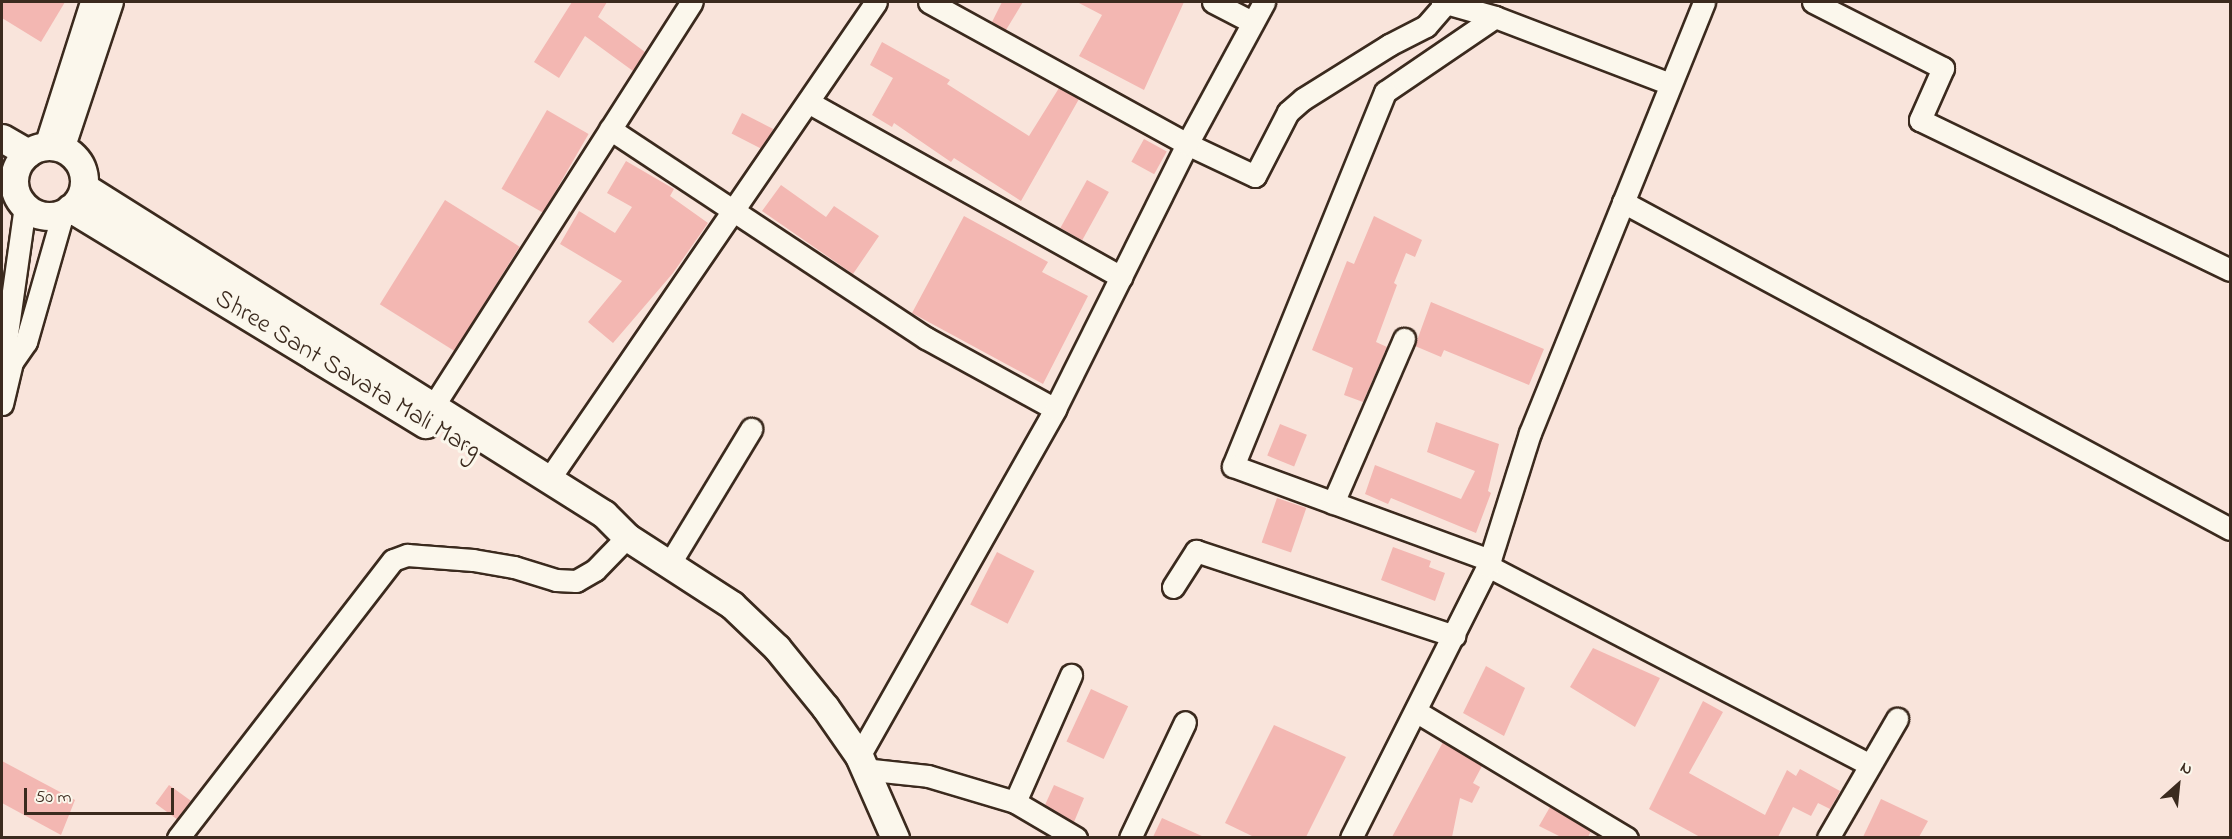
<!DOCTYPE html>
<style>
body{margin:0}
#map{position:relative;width:2232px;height:839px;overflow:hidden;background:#f9e4db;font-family:"Indie Flower",sans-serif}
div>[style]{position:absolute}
.building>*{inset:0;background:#f3b7b2;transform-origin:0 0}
.roads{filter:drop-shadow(2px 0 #3b2a1e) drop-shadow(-2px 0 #3b2a1e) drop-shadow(0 2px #3b2a1e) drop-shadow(0 -2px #3b2a1e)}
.minor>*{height:21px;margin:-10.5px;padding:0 10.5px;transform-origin:10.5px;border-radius:10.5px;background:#fbf7ec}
.major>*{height:27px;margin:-13.5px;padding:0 13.5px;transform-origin:13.5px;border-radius:13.5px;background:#fbf7ec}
.major>.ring{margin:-13.5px;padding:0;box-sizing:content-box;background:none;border:27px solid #fbf7ec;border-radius:50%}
span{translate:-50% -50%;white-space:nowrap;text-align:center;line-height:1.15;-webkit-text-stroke:6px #fbf7ec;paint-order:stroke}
.street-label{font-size:26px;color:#3b2a1e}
.frame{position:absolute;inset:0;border:3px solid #3b2a1e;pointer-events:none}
.north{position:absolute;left:2148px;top:755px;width:60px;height:60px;-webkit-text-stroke:4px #fbf7ec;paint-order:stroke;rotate:27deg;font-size:16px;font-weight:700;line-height:24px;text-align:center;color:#3b2a1e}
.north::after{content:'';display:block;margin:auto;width:21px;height:27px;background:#3b2a1e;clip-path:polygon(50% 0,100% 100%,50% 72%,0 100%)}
.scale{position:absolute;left:24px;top:788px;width:150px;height:27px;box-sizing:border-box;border:3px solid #3b2a1e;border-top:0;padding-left:8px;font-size:18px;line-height:21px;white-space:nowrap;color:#3b2a1e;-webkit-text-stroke:4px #fbf7ec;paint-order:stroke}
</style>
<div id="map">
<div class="building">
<i style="clip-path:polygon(2px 2px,65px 2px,41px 42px,2px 18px)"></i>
<i style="clip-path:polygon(572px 2px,607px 2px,598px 17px,645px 52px,633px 71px,585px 36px,559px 78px,534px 62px)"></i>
<i style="clip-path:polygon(1002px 2px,1023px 2px,1006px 30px,992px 22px)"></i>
<i style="clip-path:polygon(1077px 2px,1184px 2px,1144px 90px,1079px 56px,1102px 15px)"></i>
<i style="clip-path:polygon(882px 42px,950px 80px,947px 84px,1029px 136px,1059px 88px,1079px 99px,1021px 201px,954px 158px,951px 162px,894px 123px,892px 127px,872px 115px,893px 78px,870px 65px)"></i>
<i style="left:547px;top:110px;width:48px;height:91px;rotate:30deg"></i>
<i style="left:742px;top:113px;width:35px;height:23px;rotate:27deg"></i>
<i style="left:1144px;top:139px;width:26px;height:26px;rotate:29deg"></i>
<i style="clip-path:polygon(626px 161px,674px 189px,670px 196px,708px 223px,673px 273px,613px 343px,588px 322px,622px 281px,560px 244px,579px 211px,615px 233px,632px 207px,607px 193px)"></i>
<i style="left:1087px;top:180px;width:25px;height:55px;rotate:29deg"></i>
<i style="clip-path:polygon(781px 185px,826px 217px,834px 206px,879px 236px,853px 274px,762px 211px)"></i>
<i style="left:445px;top:200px;width:88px;height:123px;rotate:32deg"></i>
<i style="clip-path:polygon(964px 216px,1048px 262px,1042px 272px,1088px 296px,1043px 384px,912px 313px)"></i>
<i style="clip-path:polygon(1374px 216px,1422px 240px,1415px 257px,1406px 253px,1394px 283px,1397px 285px,1376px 342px,1387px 347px,1363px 402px,1344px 395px,1353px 368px,1312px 350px,1347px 261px,1354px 264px)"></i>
<i style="clip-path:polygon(1431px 302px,1544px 349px,1529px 385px,1444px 350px,1441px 357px,1415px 346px)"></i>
<i style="clip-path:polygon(1436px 422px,1499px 444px,1488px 491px,1491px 493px,1476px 533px,1391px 498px,1388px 504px,1365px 494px,1375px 465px,1461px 499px,1475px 471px,1427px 452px)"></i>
<i style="left:1280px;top:424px;width:29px;height:34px;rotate:22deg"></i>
<i style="left:1277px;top:498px;width:31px;height:47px;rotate:19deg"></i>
<i style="clip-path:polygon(1393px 547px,1431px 561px,1429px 567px,1445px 573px,1435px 601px,1381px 580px)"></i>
<i style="left:997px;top:552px;width:42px;height:59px;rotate:27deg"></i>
<i style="clip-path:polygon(1593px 648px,1660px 678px,1635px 727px,1570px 687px)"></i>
<i style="clip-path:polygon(1486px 666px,1525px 688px,1504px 736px,1463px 713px)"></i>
<i style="left:1091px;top:689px;width:41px;height:58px;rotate:25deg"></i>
<i style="clip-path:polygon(1703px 701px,1723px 712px,1689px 773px,1765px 815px,1787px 770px,1796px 776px,1800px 769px,1840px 791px,1830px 809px,1818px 803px,1811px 816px,1793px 807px,1778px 837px,1700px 837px,1649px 809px)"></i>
<i style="clip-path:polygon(1274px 725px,1346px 757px,1306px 837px,1254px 837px,1225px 823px)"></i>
<i style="clip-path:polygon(1443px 742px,1482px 766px,1473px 783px,1480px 787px,1472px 803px,1460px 798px,1452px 837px,1392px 837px)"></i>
<i style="clip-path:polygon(2px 761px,75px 800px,61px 835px,2px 803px)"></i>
<i style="left:169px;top:785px;width:27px;height:23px;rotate:36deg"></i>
<i style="clip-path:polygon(1054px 785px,1084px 798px,1074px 822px,1045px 805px)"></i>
<i style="clip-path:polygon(1881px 799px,1928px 821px,1919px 837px,1863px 837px)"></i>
<i style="clip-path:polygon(1550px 807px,1591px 831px,1588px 837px,1561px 837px,1539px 826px)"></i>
<i style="clip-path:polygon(1162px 818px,1204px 837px,1153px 837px)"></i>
</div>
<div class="roads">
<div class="minor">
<i style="left:929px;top:2px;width:294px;rotate:28.8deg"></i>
<i style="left:1187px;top:144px;width:75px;rotate:25.2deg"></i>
<i style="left:1255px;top:176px;width:72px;rotate:-62.7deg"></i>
<i style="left:1288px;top:112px;width:20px;rotate:-41deg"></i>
<i style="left:1303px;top:99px;width:102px;rotate:-32.1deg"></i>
<i style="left:1389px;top:45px;width:42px;rotate:-27.2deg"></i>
<i style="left:1426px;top:26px;width:30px;rotate:-49deg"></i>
<i style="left:1213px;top:2px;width:44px;rotate:27.1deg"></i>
<i style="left:1442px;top:2px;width:55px;rotate:15.8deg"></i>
<i style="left:1495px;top:17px;width:133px;rotate:145.7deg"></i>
<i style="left:1385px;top:92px;width:404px;rotate:112.1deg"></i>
<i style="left:1233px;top:466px;width:274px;rotate:20.1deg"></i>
<i style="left:1813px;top:2px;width:146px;rotate:26.9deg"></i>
<i style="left:1943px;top:68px;width:57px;rotate:113.9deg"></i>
<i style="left:1920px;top:120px;width:344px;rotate:25.8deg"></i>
<i style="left:1495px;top:17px;width:187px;rotate:20.9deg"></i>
<i style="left:808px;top:102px;width:359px;rotate:29.2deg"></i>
<i style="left:610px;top:129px;width:379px;rotate:33.5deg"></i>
<i style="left:926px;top:338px;width:147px;rotate:28.8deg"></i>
<i style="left:45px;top:146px;width:151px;rotate:-72.3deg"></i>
<i style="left:63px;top:149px;width:155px;rotate:-71.6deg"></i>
<i style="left:1623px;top:202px;width:689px;rotate:28.31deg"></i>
<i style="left:12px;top:362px;width:22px;rotate:-106deg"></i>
<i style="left:6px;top:341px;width:136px;rotate:-82deg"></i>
<i style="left:2px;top:404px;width:43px;rotate:-76.6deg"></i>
<i style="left:12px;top:362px;width:24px;rotate:-55deg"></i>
<i style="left:26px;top:342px;width:134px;rotate:-74deg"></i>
<i style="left:425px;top:419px;width:495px;rotate:-57.4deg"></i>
<i style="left:549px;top:479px;width:578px;rotate:-55.57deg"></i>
<i style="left:1333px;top:503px;width:179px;rotate:-66.6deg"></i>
<i style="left:670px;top:563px;width:157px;rotate:-58.8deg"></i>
<i style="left:1488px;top:566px;width:428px;rotate:27.5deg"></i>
<i style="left:1173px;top:587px;width:43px;rotate:-57.4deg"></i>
<i style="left:1196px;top:551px;width:272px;rotate:18.2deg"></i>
<i style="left:1417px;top:712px;width:245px;rotate:31deg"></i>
<i style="left:859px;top:756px;width:399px;rotate:-60.5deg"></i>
<i style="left:1055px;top:409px;width:296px;rotate:-63.5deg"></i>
<i style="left:1187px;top:144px;width:162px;rotate:-61.5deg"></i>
<i style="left:863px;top:769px;width:65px;rotate:6.1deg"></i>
<i style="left:928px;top:776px;width:91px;rotate:16.6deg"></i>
<i style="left:1015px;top:802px;width:71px;rotate:30.5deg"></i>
<i style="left:1015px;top:802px;width:139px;rotate:-66.2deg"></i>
<i style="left:178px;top:838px;width:351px;rotate:-52.3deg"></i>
<i style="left:393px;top:560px;width:15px;rotate:-20deg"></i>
<i style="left:407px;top:555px;width:66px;rotate:4.3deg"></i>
<i style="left:473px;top:560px;width:42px;rotate:9.7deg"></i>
<i style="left:514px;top:567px;width:44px;rotate:17.2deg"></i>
<i style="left:556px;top:580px;width:20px;rotate:3deg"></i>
<i style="left:576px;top:581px;width:22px;rotate:-30deg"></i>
<i style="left:595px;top:570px;width:46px;rotate:-45.9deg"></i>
<i style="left:1130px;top:838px;width:128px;rotate:-64.6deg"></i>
<i style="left:1351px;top:838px;width:305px;rotate:-63.3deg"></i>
<i style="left:1488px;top:566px;width:139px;rotate:-72.5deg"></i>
<i style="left:1530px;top:433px;width:465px;rotate:-68deg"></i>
<i style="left:1828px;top:838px;width:138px;rotate:-59.9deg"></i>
</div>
<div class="major">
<i style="left:2px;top:138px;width:30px;rotate:30deg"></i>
<i class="ring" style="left:14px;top:146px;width:43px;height:43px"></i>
<i style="left:84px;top:187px;width:614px;rotate:32.16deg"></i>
<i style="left:604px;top:514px;width:33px;rotate:45deg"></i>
<i style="left:627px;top:537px;width:125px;rotate:32.9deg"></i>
<i style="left:732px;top:605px;width:62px;rotate:43.7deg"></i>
<i style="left:777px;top:648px;width:76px;rotate:50.9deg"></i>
<i style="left:825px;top:707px;width:60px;rotate:55.2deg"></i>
<i style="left:859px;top:756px;width:90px;rotate:66.3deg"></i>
<i style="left:70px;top:208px;width:416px;rotate:31.3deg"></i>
</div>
</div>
<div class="street-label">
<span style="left:347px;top:376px;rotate:31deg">Shree Sant Savata Mali Marg</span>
</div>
<div class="frame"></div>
<div class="north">N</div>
<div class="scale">50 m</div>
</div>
